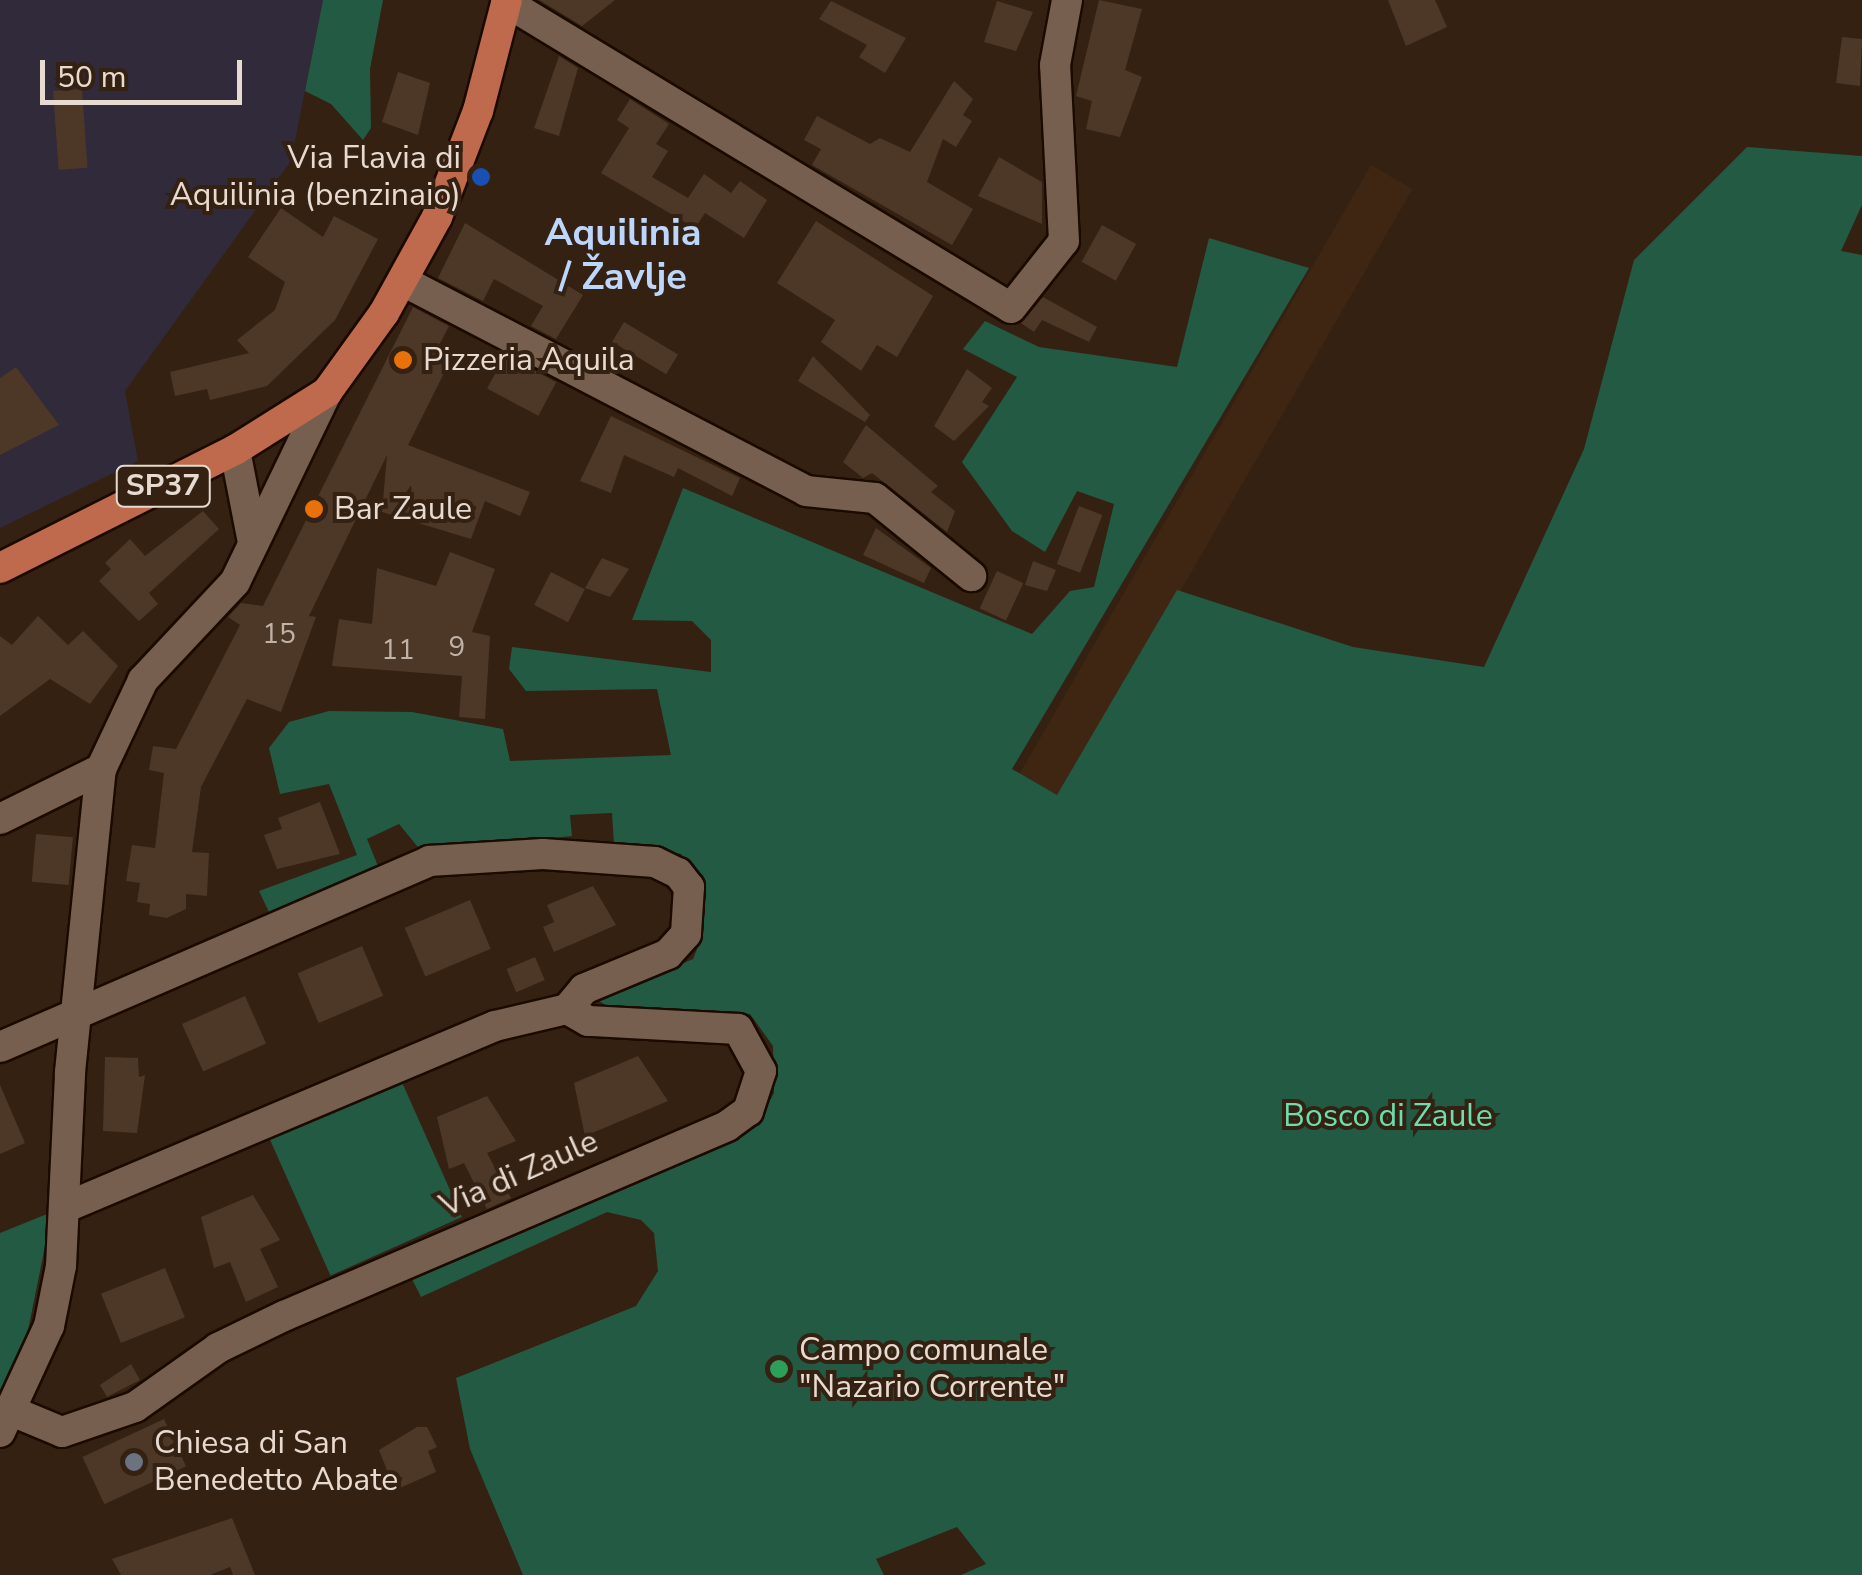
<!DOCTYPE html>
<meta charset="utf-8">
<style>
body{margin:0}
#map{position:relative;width:1862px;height:1575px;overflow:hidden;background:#342112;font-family:"Nunito Sans",sans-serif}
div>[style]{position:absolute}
.built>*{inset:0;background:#3f2612;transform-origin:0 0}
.industrial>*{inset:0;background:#302a3a}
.green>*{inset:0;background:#225a43;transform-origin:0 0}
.building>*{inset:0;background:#4d3828;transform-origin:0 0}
.roads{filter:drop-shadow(2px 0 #1b0a00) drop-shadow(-2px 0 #1b0a00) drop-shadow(0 2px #1b0a00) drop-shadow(0 -2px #1b0a00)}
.minor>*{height:30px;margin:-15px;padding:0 15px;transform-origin:15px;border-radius:15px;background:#765f4e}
.major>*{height:30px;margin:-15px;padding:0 15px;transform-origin:15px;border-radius:15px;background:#bf6a4c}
.dots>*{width:28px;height:28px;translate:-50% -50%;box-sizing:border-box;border:5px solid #342112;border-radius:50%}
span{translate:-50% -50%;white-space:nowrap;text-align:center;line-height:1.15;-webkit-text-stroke:8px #342112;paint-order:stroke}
.number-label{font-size:28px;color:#c0b2a6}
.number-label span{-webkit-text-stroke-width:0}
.shield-label span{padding:2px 8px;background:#342112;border:2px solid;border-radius:8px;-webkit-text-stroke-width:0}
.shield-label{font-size:30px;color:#e7dad0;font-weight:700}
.poi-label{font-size:32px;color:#e7dad0}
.right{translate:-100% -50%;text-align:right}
.left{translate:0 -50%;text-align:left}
.park-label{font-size:32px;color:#6adeae}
.street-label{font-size:32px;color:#e7dad0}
.quarter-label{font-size:38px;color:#bdd6fc;font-weight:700}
.scale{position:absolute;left:40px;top:60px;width:202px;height:45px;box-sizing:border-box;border:5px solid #e7dad0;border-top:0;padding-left:12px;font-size:30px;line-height:35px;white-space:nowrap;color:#e7dad0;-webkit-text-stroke:8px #342112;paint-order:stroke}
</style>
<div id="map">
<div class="built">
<i style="left:1371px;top:165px;width:48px;height:703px;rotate:30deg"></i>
</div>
<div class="industrial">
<i style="clip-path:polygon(0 0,323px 0,291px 161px,125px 391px,138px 461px,0 528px)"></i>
</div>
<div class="green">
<i style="clip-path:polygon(323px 0,383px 0,370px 69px,371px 128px,363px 140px,331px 104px,305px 91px)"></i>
<i style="clip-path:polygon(1747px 147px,1862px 156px,1862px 205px,1841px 251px,1862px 255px,1862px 1575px,961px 1575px,986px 1564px,957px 1527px,876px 1559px,884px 1575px,523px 1575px,470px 1449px,456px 1378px,636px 1306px,658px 1271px,654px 1233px,641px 1220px,607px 1212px,421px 1297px,412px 1279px,755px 1128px,774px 1093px,773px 1046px,750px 1014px,613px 1011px,598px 1000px,693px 959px,703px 934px,703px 884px,681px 854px,614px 844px,612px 813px,570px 815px,572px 836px,422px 852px,399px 824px,367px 839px,378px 866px,269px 912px,259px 891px,357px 855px,329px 784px,280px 794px,269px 748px,289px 722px,329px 711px,412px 712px,503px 729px,510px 761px,671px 755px,657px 689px,526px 691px,509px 669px,512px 647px,711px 672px,711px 640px,692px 621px,632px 620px,683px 488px,1032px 634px,1070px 591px,1094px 587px,1114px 504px,1077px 491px,1045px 552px,1012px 531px,962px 462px,1017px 377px,963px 349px,985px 321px,1039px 347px,1177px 367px,1209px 238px,1309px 268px,1012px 769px,1057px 795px,1177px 590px,1353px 647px,1484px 667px,1584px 449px,1634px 260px)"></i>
<i style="left:401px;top:1080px;width:150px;height:144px;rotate:66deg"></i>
<i style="clip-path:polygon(52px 1212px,22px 1360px,0 1394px,0 1233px)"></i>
</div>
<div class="building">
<i style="clip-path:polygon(539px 0,615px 0,582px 26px)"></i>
<i style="clip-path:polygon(1099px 0,1142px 9px,1125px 70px,1142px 77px,1120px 137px,1086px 129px,1092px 101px,1076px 96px)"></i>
<i style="clip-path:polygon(1388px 0,1435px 0,1447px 27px,1406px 46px)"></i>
<i style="clip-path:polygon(831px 1px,906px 38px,885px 73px,859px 57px,867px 45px,819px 19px)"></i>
<i style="clip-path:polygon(997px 1px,1033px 12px,1016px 51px,984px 42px)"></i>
<i style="clip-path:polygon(1842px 37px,1862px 39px,1860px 86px,1836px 83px)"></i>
<i style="clip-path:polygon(559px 56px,578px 68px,559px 136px,534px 128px)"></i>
<i style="clip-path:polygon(398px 72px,430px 83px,418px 135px,382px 122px)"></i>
<i style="clip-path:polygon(954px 81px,973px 99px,963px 115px,972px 121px,956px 147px,943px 139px,927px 182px,973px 209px,952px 245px,812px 165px,821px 149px,804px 140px,817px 116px,870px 144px,880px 138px,910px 152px)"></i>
<i style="left:82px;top:89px;width:79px;height:29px;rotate:86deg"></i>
<i style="clip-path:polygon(630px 99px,669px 124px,656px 144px,668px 151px,652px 177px,688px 198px,704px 174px,731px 193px,740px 181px,767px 200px,744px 238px,705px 213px,695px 228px,601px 173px,629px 128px,617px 120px)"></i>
<i style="clip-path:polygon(999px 157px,1042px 182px,1042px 224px,978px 196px)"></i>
<i style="clip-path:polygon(281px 208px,323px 237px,334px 216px,378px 239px,335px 320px,267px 386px,210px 400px,207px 389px,175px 396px,170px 372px,249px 353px,237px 340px,275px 310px,285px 282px,248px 257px)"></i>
<i style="clip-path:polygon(816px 221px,933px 296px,897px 357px,877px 345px,861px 371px,821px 342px,835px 320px,777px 283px)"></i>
<i style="clip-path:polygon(465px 223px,583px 295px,556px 339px,531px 326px,543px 306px,494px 279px,483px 301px,438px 278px)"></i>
<i style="left:1102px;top:225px;width:39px;height:42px;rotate:29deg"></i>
<i style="clip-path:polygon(1043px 297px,1097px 327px,1089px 342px,1042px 320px,1034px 332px,1021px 323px)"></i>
<i style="clip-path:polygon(413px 307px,449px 326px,432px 359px,447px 367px,408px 445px,530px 492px,520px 516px,485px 501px,471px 539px,382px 512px,387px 455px,309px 616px,316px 617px,281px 712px,247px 699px,201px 787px,192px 852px,209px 853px,207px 896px,186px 894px,186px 909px,167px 918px,149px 915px,150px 904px,137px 902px,140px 883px,126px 881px,132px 845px,155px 848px,164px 773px,149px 770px,153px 746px,176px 749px,240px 625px,228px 617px,241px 603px,263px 606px)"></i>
<i style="left:624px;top:322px;width:63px;height:23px;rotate:31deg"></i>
<i style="left:505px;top:355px;width:58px;height:38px;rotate:28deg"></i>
<i style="clip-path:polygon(813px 356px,870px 415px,865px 422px,798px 381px)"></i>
<i style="clip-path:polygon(16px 367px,59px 425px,0 455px,0 378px)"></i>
<i style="clip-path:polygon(967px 369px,992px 388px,982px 402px,989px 406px,954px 441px,934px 426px)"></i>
<i style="clip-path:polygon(611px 416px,740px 478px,732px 496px,678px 468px,674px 477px,624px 455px,611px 493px,580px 481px)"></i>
<i style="clip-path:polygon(866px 425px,938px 486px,931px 492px,955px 511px,947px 532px,872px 473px,863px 478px,843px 462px)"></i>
<i style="left:1079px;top:506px;width:25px;height:62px;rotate:21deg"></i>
<i style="clip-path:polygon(203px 511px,219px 529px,149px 593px,158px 604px,139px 621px,99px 581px,111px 569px,105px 563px,130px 539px,145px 556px)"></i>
<i style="clip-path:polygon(876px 528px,931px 568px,924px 583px,863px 555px)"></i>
<i style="clip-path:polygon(450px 552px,495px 569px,472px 632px,490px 636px,485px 719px,459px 717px,462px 676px,332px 666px,339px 619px,372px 624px,377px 568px,436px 586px)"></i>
<i style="clip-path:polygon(602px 558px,629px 569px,610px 597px,585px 588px)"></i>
<i style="clip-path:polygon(1033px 561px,1056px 570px,1047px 591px,1025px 585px)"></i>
<i style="left:997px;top:571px;width:29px;height:41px;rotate:25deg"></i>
<i style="left:551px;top:572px;width:38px;height:37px;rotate:27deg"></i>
<i style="clip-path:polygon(38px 616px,68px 645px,83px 631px,118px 666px,90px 704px,50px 679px,0 716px,0 636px,12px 645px)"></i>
<i style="clip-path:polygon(320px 802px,340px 854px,277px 869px,264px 835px,282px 829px,278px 818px)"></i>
<i style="left:36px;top:834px;width:37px;height:48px;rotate:5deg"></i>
<i style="clip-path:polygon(593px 886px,616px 925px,554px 952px,543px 927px,554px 922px,547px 905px)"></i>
<i style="left:470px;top:900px;width:53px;height:71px;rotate:67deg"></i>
<i style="left:362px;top:946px;width:54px;height:70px;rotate:67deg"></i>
<i style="left:535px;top:957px;width:25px;height:31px;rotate:67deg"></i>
<i style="left:245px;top:996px;width:52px;height:69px;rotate:66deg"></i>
<i style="clip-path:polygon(638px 1056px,668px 1101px,585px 1136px,574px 1083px)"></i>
<i style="clip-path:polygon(105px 1057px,138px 1058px,139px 1077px,145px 1075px,137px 1133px,103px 1131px)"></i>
<i style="clip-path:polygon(0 1085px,25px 1143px,0 1154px)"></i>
<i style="clip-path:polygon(487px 1096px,516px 1141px,487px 1153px,511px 1198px,487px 1209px,464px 1163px,449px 1169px,437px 1117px)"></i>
<i style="clip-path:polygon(253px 1195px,280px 1240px,260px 1249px,278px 1287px,246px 1302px,230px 1262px,214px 1268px,201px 1217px)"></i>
<i style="left:165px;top:1268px;width:53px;height:69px;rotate:68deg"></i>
<i style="clip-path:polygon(131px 1364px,140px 1380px,107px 1397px,100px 1385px)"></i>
<i style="left:164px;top:1419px;width:52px;height:90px;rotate:65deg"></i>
<i style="clip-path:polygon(417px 1427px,427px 1427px,437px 1447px,428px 1451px,436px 1472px,395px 1490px,379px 1450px)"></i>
<i style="clip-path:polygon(232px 1518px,255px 1575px,233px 1575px,230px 1567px,210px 1575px,121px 1575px,112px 1559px)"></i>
</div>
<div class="roads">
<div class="minor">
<i style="left:506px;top:2px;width:590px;rotate:31.21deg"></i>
<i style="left:1011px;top:308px;width:85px;rotate:-51.7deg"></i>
<i style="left:1064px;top:241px;width:176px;rotate:-92.9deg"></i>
<i style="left:1055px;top:65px;width:66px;rotate:-79.5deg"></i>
<i style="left:403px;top:281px;width:454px;rotate:27.5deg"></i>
<i style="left:806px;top:491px;width:69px;rotate:5.8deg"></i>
<i style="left:875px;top:498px;width:124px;rotate:39.1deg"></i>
<i style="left:235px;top:450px;width:95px;rotate:79deg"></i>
<i style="left:0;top:819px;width:113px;rotate:-26.3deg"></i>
<i style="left:0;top:1047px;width:468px;rotate:-23.4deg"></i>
<i style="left:429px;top:861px;width:114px;rotate:-3.5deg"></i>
<i style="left:543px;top:854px;width:112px;rotate:4.1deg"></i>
<i style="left:655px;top:862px;width:25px;rotate:26deg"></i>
<i style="left:678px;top:873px;width:18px;rotate:52deg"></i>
<i style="left:689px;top:887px;width:47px;rotate:93.7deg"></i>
<i style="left:686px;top:934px;width:27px;rotate:132deg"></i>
<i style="left:668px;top:954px;width:91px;rotate:157.4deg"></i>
<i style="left:584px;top:989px;width:26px;rotate:130deg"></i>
<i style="left:14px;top:1412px;width:52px;rotate:22.6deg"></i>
<i style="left:62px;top:1432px;width:77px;rotate:-18.9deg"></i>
<i style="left:135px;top:1407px;width:102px;rotate:-35.4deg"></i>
<i style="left:218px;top:1348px;width:73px;rotate:-25.9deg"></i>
<i style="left:284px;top:1316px;width:482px;rotate:-23.2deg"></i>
<i style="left:727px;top:1126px;width:26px;rotate:-36deg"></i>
<i style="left:748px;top:1111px;width:42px;rotate:-72deg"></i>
<i style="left:761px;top:1071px;width:48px;rotate:-118.7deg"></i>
<i style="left:738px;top:1029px;width:150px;rotate:-176.9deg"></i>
<i style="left:588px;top:1021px;width:24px;rotate:-150deg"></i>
<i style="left:567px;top:1009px;width:74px;rotate:166.7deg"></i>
<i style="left:495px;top:1026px;width:463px;rotate:157.1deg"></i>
<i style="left:0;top:1432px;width:117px;rotate:-65.2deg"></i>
<i style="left:49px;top:1326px;width:61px;rotate:-78.7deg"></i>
<i style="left:61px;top:1266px;width:194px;rotate:-87.3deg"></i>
<i style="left:70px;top:1072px;width:305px;rotate:-84.2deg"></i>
<i style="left:101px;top:769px;width:98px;rotate:-64.7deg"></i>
<i style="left:143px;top:680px;width:134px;rotate:-46.8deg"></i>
<i style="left:235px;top:582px;width:211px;rotate:-64.2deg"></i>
</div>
<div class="major">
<i style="left:0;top:568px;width:263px;rotate:-26.7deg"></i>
<i style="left:235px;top:450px;width:109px;rotate:-32.2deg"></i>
<i style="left:327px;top:392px;width:97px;rotate:-54.2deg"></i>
<i style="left:384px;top:313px;width:110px;rotate:-61.1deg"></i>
<i style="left:437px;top:217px;width:114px;rotate:-68.9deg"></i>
<i style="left:478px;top:111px;width:115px;rotate:-75.4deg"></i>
</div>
</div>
<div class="dots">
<i style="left:481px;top:177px;background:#1a4fb4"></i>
<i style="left:403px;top:360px;background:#e8710a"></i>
<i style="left:314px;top:509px;background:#e8710a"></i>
<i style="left:779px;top:1369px;background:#2e9e5b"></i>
<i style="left:134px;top:1462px;background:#6b7280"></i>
</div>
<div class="number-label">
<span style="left:279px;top:634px">15</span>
<span style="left:457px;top:647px">9</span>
<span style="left:398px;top:650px">11</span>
</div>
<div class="shield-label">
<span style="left:163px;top:486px">SP37</span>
</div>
<div class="poi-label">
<span class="right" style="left:461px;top:177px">Via Flavia di<br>Aquilinia (benzinaio)</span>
<span class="left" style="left:423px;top:360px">Pizzeria Aquila</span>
<span class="left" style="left:334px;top:509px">Bar Zaule</span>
<span class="left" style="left:799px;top:1369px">Campo comunale<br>"Nazario Corrente"</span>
<span class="left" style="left:154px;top:1462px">Chiesa di San<br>Benedetto Abate</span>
</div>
<div class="park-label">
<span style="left:1388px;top:1116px">Bosco di Zaule</span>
</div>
<div class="street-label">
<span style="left:519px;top:1174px;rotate:-24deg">Via di Zaule</span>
</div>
<div class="quarter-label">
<span style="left:623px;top:255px">Aquilinia<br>/ Žavlje</span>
</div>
<div class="scale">50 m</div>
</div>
